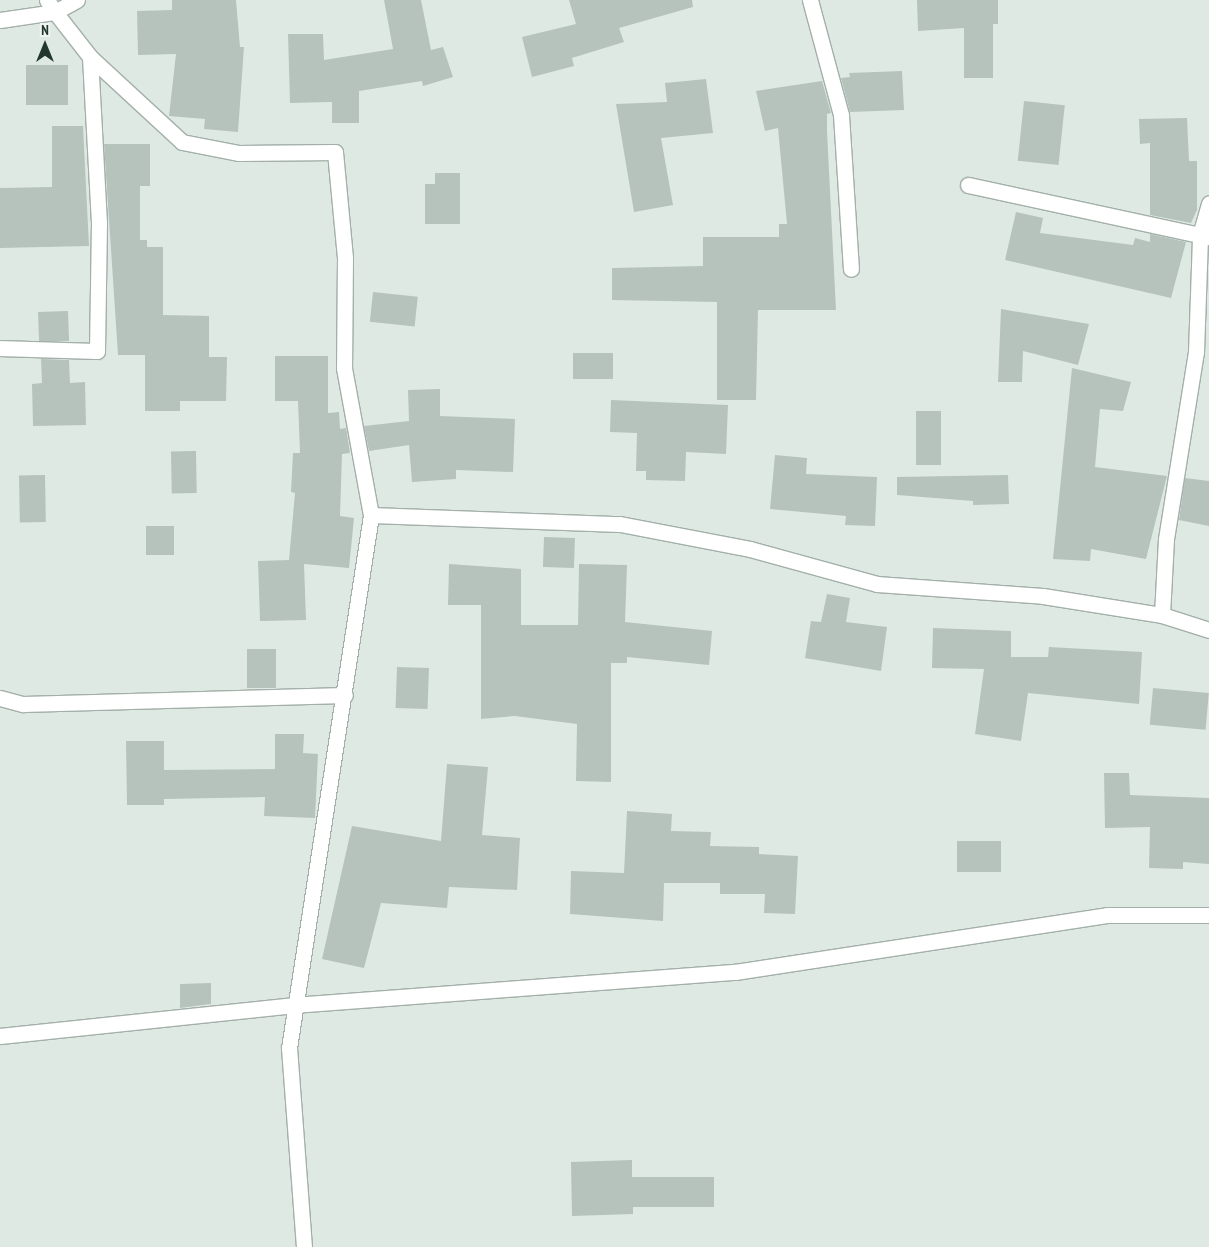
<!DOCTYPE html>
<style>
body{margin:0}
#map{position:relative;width:1209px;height:1247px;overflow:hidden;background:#dfe9e3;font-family:"PT Sans Narrow",sans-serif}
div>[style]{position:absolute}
.building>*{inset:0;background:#b5c3bc;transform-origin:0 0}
.roads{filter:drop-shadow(1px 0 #a3b0a9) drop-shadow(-1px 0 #a3b0a9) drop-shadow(0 1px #a3b0a9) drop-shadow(0 -1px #a3b0a9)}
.minor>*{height:15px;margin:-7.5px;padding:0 7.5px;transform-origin:7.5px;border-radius:7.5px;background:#fff}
span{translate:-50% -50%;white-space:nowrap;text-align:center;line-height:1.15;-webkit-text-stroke:4.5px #eff6f2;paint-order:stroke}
.north{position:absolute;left:20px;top:20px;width:50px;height:50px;-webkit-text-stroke:4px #eff6f2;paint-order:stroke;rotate:0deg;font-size:14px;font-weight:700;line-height:20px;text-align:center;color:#22372f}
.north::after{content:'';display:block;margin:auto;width:18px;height:22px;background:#22372f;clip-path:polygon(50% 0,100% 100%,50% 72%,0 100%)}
</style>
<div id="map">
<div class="building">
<i style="clip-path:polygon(172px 0,236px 0,240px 47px,244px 47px,238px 132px,204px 129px,205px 119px,169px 116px,176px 54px,138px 55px,137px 11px,172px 10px)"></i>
<i style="clip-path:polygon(384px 0,421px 0,431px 50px,443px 47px,453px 77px,423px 86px,422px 81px,359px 91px,359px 123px,332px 123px,332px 102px,290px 103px,288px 34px,323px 34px,324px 60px,393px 49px)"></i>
<i style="clip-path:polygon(569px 0,692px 0,693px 7px,619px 28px,624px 42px,572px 58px,574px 66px,532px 77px,522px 37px,576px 24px)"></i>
<i style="clip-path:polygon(917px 0,998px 0,998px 24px,993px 24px,993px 78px,964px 78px,964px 28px,918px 31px)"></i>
<i style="left:26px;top:65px;width:42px;height:40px"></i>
<i style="clip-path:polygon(902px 71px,904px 110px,850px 112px,841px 78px,850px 77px,849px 73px)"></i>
<i style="clip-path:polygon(706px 79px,713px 133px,661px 138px,673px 205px,634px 212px,616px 104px,667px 102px,665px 83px)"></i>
<i style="clip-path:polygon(822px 81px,831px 113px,827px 114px,827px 131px,836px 310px,758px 310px,756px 400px,717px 400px,717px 302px,612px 300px,612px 268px,703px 266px,703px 237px,779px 237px,779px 224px,787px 224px,778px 128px,765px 131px,756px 91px)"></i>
<i style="left:1024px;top:101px;width:41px;height:60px;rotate:6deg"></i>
<i style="clip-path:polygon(1187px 118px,1189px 161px,1197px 161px,1197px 210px,1191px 223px,1150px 215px,1150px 143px,1140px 144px,1139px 119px)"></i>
<i style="clip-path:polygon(52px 126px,83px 126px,89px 246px,0 248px,0 188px,52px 187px)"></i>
<i style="clip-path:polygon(104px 144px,150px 144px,150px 186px,140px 186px,140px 240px,147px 240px,147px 247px,163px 247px,163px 315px,209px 316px,209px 357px,227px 357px,226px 401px,180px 401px,180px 411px,145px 411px,145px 355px,118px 355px)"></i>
<i style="clip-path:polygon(435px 173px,460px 173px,460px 224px,425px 224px,425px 184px,435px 184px)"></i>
<i style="clip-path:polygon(1016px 212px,1043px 218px,1040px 233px,1133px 245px,1135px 238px,1150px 242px,1150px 234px,1186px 242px,1171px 298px,1005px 260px)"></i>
<i style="left:373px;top:292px;width:45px;height:30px;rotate:6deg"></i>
<i style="clip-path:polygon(1001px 309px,1089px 324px,1078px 365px,1023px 351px,1022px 382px,998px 382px)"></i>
<i style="left:68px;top:311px;width:30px;height:30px;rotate:88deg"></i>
<i style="left:613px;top:353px;width:26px;height:40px;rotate:90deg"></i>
<i style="clip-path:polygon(275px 356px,328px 356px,328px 413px,339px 412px,340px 429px,346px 428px,350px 453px,342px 454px,340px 516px,354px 518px,349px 568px,304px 564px,306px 620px,260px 621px,258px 561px,289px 560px,295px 493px,291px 492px,293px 453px,300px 453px,298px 401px,275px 401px)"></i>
<i style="clip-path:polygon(41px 359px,69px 360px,70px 383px,85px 382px,86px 425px,33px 426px,32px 384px,42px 383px)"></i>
<i style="clip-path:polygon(1072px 368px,1131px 382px,1123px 411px,1100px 409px,1095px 467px,1167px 476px,1146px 559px,1091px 549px,1090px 561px,1053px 559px)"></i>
<i style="clip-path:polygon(440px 389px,440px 416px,515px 419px,513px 472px,456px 470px,456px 479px,412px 482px,409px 445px,369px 451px,364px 426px,409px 421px,408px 390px)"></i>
<i style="clip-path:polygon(611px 400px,728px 405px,726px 454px,686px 452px,685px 481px,646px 480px,646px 471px,636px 471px,637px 433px,610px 432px)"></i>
<i style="left:916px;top:411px;width:25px;height:54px"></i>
<i style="left:196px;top:451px;width:42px;height:25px;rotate:89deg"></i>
<i style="clip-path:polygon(775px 455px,807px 458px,806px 474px,877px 477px,875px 526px,845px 525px,846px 516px,770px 509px)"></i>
<i style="left:45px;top:475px;width:47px;height:26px;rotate:89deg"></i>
<i style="clip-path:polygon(1008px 475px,1009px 504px,973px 505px,973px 501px,897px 495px,897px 477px)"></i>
<i style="clip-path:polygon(1185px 478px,1209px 481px,1209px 526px,1179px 520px)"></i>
<i style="left:174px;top:526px;width:29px;height:28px;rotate:90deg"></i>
<i style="left:544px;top:537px;width:31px;height:30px;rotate:2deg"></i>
<i style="clip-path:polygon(449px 564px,521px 569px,521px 625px,578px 625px,579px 564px,627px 565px,625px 622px,712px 631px,709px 665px,627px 657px,627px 663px,611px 663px,611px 782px,576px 781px,577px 724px,515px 716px,481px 719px,481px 605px,448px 605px)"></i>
<i style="clip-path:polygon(827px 594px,850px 598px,846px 622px,887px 627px,881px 671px,805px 658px,811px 621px,821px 622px)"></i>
<i style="clip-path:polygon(933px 628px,1011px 631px,1011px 657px,1048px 657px,1049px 647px,1142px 652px,1139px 704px,1028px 693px,1021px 741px,975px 734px,984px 669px,932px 668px)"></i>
<i style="left:247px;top:649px;width:29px;height:39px"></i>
<i style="left:397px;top:667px;width:32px;height:41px;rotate:2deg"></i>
<i style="left:1153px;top:688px;width:56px;height:37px;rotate:5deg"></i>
<i style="clip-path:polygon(275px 734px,304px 734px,303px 753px,318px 754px,315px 818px,264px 816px,265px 797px,164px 799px,164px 805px,127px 805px,126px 741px,164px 741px,164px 770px,275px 769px)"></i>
<i style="clip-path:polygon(447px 764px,488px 767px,482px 835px,520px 838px,517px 890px,449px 887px,447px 908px,381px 903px,364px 968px,322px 959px,352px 826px,441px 841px)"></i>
<i style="clip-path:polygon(1104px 773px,1129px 773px,1130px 795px,1209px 798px,1209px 864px,1183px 862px,1183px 869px,1149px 868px,1150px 827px,1105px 828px)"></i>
<i style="clip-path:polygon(627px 811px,672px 814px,671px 831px,711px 832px,710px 846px,759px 847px,759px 854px,798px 856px,795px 914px,764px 913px,765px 894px,720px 894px,720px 883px,664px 883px,663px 921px,570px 914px,571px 871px,624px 873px)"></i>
<i style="left:1001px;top:841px;width:31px;height:44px;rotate:90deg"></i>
<i style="clip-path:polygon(211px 983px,211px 1004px,180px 1008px,180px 984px)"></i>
<i style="clip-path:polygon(632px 1160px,632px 1177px,714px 1177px,714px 1207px,633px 1207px,633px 1214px,572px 1216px,571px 1162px)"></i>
</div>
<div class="roads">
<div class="minor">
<i style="left:47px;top:0;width:14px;rotate:56deg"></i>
<i style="left:55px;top:12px;width:25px;rotate:-29deg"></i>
<i style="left:810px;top:0;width:119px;rotate:74.9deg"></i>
<i style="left:841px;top:115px;width:154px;rotate:86.3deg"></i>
<i style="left:0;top:20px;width:56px;rotate:-8.3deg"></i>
<i style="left:55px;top:12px;width:57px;rotate:52.1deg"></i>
<i style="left:90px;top:57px;width:166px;rotate:86.9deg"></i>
<i style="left:99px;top:223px;width:128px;rotate:90.9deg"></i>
<i style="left:97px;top:351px;width:97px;rotate:-178.2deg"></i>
<i style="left:90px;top:57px;width:125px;rotate:42.7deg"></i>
<i style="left:182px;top:142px;width:57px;rotate:11.1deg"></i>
<i style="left:238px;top:153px;width:97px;rotate:-0.6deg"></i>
<i style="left:335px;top:152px;width:106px;rotate:84.6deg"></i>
<i style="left:345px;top:258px;width:110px;rotate:90.5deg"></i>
<i style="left:344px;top:368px;width:149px;rotate:79.6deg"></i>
<i style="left:968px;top:185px;width:247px;rotate:12.2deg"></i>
<i style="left:1162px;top:615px;width:76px;rotate:-87deg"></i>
<i style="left:1166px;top:539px;width:189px;rotate:-80.9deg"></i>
<i style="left:1196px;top:352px;width:117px;rotate:-88deg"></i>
<i style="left:1200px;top:235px;width:33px;rotate:-74deg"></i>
<i style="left:0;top:698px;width:24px;rotate:15deg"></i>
<i style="left:23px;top:704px;width:322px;rotate:-1.6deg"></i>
<i style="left:0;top:1036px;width:296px;rotate:-6deg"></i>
<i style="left:294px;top:1005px;width:442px;rotate:-4.3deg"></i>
<i style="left:735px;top:972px;width:376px;rotate:-8.7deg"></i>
<i style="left:1107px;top:915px;width:102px"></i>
<i style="left:304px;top:1247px;width:200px;rotate:-94.3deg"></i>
<i style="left:289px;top:1048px;width:539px;rotate:-81.25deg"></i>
<i style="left:371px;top:515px;width:249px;rotate:2.1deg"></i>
<i style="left:620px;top:524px;width:132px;rotate:10.9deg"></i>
<i style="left:750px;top:549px;width:132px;rotate:15.4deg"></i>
<i style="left:877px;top:584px;width:166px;rotate:4.1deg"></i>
<i style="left:1043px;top:596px;width:121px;rotate:9.1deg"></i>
<i style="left:1162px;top:615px;width:49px;rotate:17.7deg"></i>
</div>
</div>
<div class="north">N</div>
</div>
